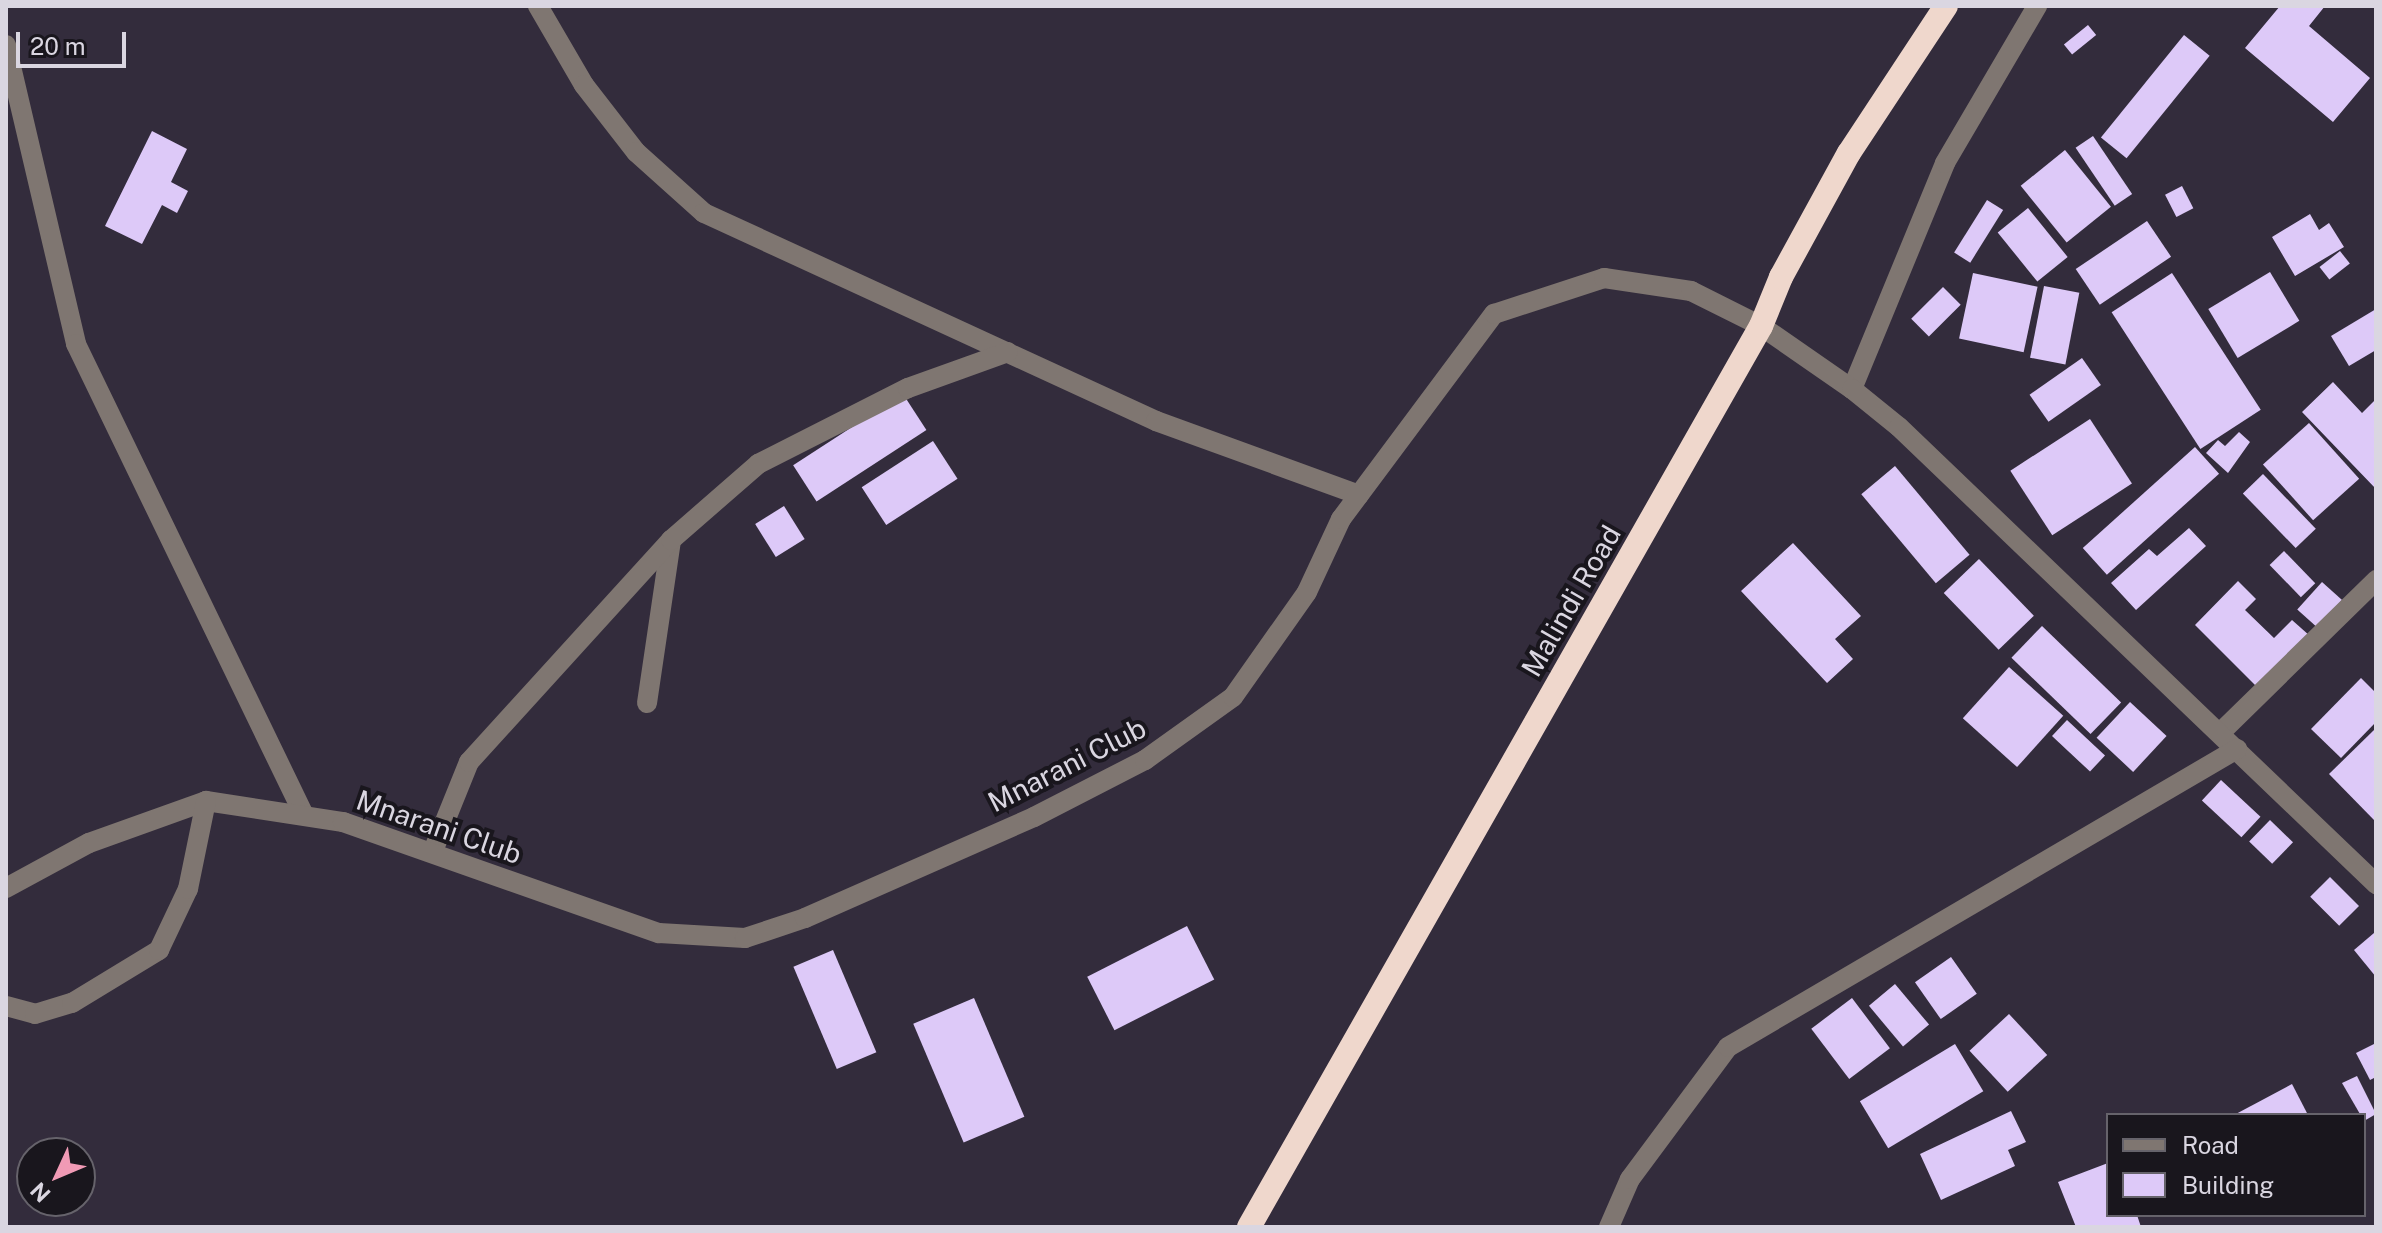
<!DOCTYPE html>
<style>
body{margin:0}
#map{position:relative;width:2382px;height:1233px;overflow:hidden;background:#332c3c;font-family:"Public Sans",sans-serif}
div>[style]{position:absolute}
.building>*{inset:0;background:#ddc9f8;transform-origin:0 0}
.minor>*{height:20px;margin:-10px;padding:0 10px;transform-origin:10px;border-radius:10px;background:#7f7671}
.highway>*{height:24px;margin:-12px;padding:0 12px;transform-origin:12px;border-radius:12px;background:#efd7cc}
span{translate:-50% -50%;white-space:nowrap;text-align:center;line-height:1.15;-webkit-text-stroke:8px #19161d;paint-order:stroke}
.street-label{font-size:28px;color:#dad6e1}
.frame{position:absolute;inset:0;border:8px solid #dad6e1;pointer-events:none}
.legend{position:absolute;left:2106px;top:1113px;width:260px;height:104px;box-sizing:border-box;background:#19161d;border:2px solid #66636b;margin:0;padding:10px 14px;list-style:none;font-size:24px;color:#dad6e1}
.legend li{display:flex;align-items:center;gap:16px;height:40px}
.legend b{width:40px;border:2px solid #66636b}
.north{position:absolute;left:16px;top:1137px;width:80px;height:80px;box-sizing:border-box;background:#19161d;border:2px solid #66636b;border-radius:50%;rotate:226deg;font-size:22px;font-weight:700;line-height:32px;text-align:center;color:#dad6e1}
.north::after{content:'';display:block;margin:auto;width:28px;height:36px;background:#f09ab5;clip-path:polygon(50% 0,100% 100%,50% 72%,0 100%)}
.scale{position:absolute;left:16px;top:32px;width:110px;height:36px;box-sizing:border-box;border:4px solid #dad6e1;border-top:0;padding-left:10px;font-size:24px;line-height:28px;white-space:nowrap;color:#dad6e1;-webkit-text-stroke:6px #19161d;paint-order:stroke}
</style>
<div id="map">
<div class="building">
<i style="clip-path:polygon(2280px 6px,2325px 6px,2309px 26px,2370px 78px,2333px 122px,2245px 48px)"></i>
<i style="left:2088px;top:25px;width:13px;height:31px;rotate:51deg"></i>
<i style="left:2184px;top:35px;width:33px;height:132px;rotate:39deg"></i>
<i style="clip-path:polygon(152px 131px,187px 149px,171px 182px,188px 191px,177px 213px,162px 205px,142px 244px,105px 226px)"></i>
<i style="left:2093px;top:136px;width:70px;height:21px;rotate:56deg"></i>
<i style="left:2065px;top:150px;width:73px;height:57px;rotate:51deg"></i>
<i style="left:2182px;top:186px;width:25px;height:19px;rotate:63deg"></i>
<i style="left:1987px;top:200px;width:19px;height:62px;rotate:32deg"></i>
<i style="left:2028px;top:208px;width:63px;height:39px;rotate:51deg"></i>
<i style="clip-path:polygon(2310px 214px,2319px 230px,2329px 223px,2344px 247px,2295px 276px,2272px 237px)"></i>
<i style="left:2147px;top:221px;width:43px;height:86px;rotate:56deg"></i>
<i style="left:2340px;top:251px;width:16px;height:26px;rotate:52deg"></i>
<i style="left:2270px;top:272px;width:57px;height:72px;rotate:59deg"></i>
<i style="left:1973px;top:273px;width:66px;height:67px;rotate:12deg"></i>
<i style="left:2172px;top:273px;width:163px;height:72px;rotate:57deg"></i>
<i style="left:2044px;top:286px;width:36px;height:73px;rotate:11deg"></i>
<i style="left:1943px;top:287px;width:25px;height:45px;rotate:45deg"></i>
<i style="clip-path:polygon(2376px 309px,2376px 350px,2349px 366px,2331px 336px)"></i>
<i style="left:2082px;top:358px;width:33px;height:64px;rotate:55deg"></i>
<i style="clip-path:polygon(2333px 382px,2362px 413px,2376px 399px,2376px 489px,2302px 412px)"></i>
<i style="left:903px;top:394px;width:43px;height:131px;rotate:57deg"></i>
<i style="left:2090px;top:419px;width:77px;height:95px;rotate:57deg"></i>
<i style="left:2309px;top:423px;width:75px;height:62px;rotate:48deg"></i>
<i style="clip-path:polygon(2239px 432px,2250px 442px,2228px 473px,2206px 453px,2218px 440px,2225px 446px)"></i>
<i style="left:933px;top:441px;width:45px;height:85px;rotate:57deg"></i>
<i style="left:2195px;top:447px;width:36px;height:151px;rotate:48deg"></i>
<i style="left:1895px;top:466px;width:116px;height:44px;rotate:50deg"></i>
<i style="left:2263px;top:474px;width:76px;height:28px;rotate:46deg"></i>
<i style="left:784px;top:506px;width:39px;height:34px;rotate:58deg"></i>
<i style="clip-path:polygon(2189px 528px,2206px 546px,2136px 610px,2111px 583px,2149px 549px,2157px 556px)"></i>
<i style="clip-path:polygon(1793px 543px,1861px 616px,1835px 639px,1853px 659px,1827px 683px,1741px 591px)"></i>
<i style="left:2284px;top:551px;width:45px;height:20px;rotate:46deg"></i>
<i style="left:1979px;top:559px;width:79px;height:49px;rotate:46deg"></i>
<i style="clip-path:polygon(2238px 581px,2256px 599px,2245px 610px,2274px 638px,2292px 620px,2310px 636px,2259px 689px,2195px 625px)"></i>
<i style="left:2322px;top:582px;width:27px;height:37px;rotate:42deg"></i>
<i style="left:2042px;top:626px;width:110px;height:44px;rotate:44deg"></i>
<i style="left:2009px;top:667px;width:73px;height:69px;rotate:42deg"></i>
<i style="clip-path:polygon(2361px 678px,2376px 693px,2376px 722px,2341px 758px,2311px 729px)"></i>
<i style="left:2130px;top:702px;width:50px;height:49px;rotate:43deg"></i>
<i style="left:2067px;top:720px;width:52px;height:22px;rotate:43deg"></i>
<i style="clip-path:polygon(2375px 729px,2376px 818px,2374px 820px,2329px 774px)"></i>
<i style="left:2221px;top:780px;width:54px;height:28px;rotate:43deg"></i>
<i style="left:2270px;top:820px;width:32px;height:30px;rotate:44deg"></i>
<i style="left:2330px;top:877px;width:41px;height:28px;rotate:45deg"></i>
<i style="left:1187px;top:926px;width:60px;height:112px;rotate:63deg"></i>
<i style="clip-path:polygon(2374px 933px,2376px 936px,2376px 977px,2354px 950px)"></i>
<i style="left:833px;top:950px;width:111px;height:43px;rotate:67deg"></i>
<i style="left:1951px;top:957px;width:45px;height:44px;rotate:55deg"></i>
<i style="left:1895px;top:984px;width:53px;height:34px;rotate:50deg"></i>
<i style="left:974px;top:998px;width:129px;height:66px;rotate:67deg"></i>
<i style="left:1852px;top:998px;width:63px;height:51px;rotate:53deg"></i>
<i style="left:2009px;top:1014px;width:56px;height:54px;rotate:47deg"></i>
<i style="clip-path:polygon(2376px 1043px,2376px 1077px,2370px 1080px,2356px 1053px)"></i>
<i style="left:1955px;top:1044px;width:55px;height:111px;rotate:59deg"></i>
<i style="clip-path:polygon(2357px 1076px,2376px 1114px,2364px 1121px,2342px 1083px)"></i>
<i style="clip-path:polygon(2292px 1084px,2308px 1115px,2234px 1115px)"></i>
<i style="clip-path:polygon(2011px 1111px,2026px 1142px,2008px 1150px,2015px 1166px,1941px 1200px,1920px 1154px)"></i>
<i style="clip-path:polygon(2108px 1163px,2108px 1215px,2137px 1215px,2141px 1227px,2076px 1227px,2058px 1182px)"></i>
</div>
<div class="minor">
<i style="left:538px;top:6px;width:91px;rotate:59.8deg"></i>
<i style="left:584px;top:85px;width:85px;rotate:52.2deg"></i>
<i style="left:636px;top:152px;width:91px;rotate:41.9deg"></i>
<i style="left:704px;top:213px;width:498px;rotate:24.7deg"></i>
<i style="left:1156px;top:421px;width:216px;rotate:20deg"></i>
<i style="left:6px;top:45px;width:307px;rotate:76.8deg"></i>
<i style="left:76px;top:344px;width:523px;rotate:64.17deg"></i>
<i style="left:1852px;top:389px;width:244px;rotate:-67.6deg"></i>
<i style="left:1945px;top:163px;width:182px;rotate:-59.6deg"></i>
<i style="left:647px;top:703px;width:165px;rotate:-81.6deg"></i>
<i style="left:2220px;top:733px;width:219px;rotate:-44.4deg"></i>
<i style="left:433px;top:851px;width:96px;rotate:-68deg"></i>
<i style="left:469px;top:762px;width:300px;rotate:-47.7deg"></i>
<i style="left:671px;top:540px;width:116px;rotate:-41.1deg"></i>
<i style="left:758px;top:464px;width:168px;rotate:-26.9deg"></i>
<i style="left:908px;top:388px;width:106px;rotate:-19.8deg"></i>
<i style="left:6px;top:888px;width:94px;rotate:-28.5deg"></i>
<i style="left:89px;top:843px;width:124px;rotate:-19.7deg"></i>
<i style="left:206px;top:801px;width:139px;rotate:8.7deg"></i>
<i style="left:343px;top:822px;width:335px;rotate:19.4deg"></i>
<i style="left:659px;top:933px;width:86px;rotate:3.3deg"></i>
<i style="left:745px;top:938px;width:63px;rotate:-18.4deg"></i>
<i style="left:805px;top:918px;width:250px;rotate:-23.8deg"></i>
<i style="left:1034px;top:817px;width:125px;rotate:-27.2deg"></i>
<i style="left:1145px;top:760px;width:108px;rotate:-35.6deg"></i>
<i style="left:1233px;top:697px;width:128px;rotate:-54.8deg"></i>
<i style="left:1307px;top:592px;width:81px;rotate:-65deg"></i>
<i style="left:1341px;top:519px;width:256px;rotate:-53.3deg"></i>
<i style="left:1494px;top:314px;width:116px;rotate:-18.1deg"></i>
<i style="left:1604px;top:278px;width:88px;rotate:8.5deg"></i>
<i style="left:1691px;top:291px;width:78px;rotate:26.6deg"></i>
<i style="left:1761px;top:326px;width:111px;rotate:34.7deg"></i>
<i style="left:1852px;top:389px;width:60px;rotate:39deg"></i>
<i style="left:1899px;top:427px;width:661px;rotate:43.77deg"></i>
<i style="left:6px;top:1006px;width:30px;rotate:15deg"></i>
<i style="left:35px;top:1014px;width:39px;rotate:-17deg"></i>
<i style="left:72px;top:1003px;width:102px;rotate:-31.3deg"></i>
<i style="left:159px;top:950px;width:68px;rotate:-64.6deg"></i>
<i style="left:188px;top:889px;width:90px;rotate:-78.4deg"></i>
<i style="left:1609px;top:1227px;width:52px;rotate:-66.4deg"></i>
<i style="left:1630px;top:1179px;width:164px;rotate:-53.4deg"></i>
<i style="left:1728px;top:1047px;width:590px;rotate:-30.35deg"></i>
</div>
<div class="highway">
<i style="left:1249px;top:1227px;width:1036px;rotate:-60.39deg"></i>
<i style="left:1761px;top:326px;width:53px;rotate:-67.8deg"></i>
<i style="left:1781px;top:277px;width:141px;rotate:-61.3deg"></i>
<i style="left:1849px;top:153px;width:176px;rotate:-56.6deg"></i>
</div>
<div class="street-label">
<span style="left:1571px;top:601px;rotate:-60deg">Malindi Road</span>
<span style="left:1067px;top:765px;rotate:-27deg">Mnarani Club</span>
<span style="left:439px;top:827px;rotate:19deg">Mnarani Club</span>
</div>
<div class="frame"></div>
<ul class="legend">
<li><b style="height:10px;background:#7f7671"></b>Road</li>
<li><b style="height:22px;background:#ddc9f8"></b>Building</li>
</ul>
<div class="north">N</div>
<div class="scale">20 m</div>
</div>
